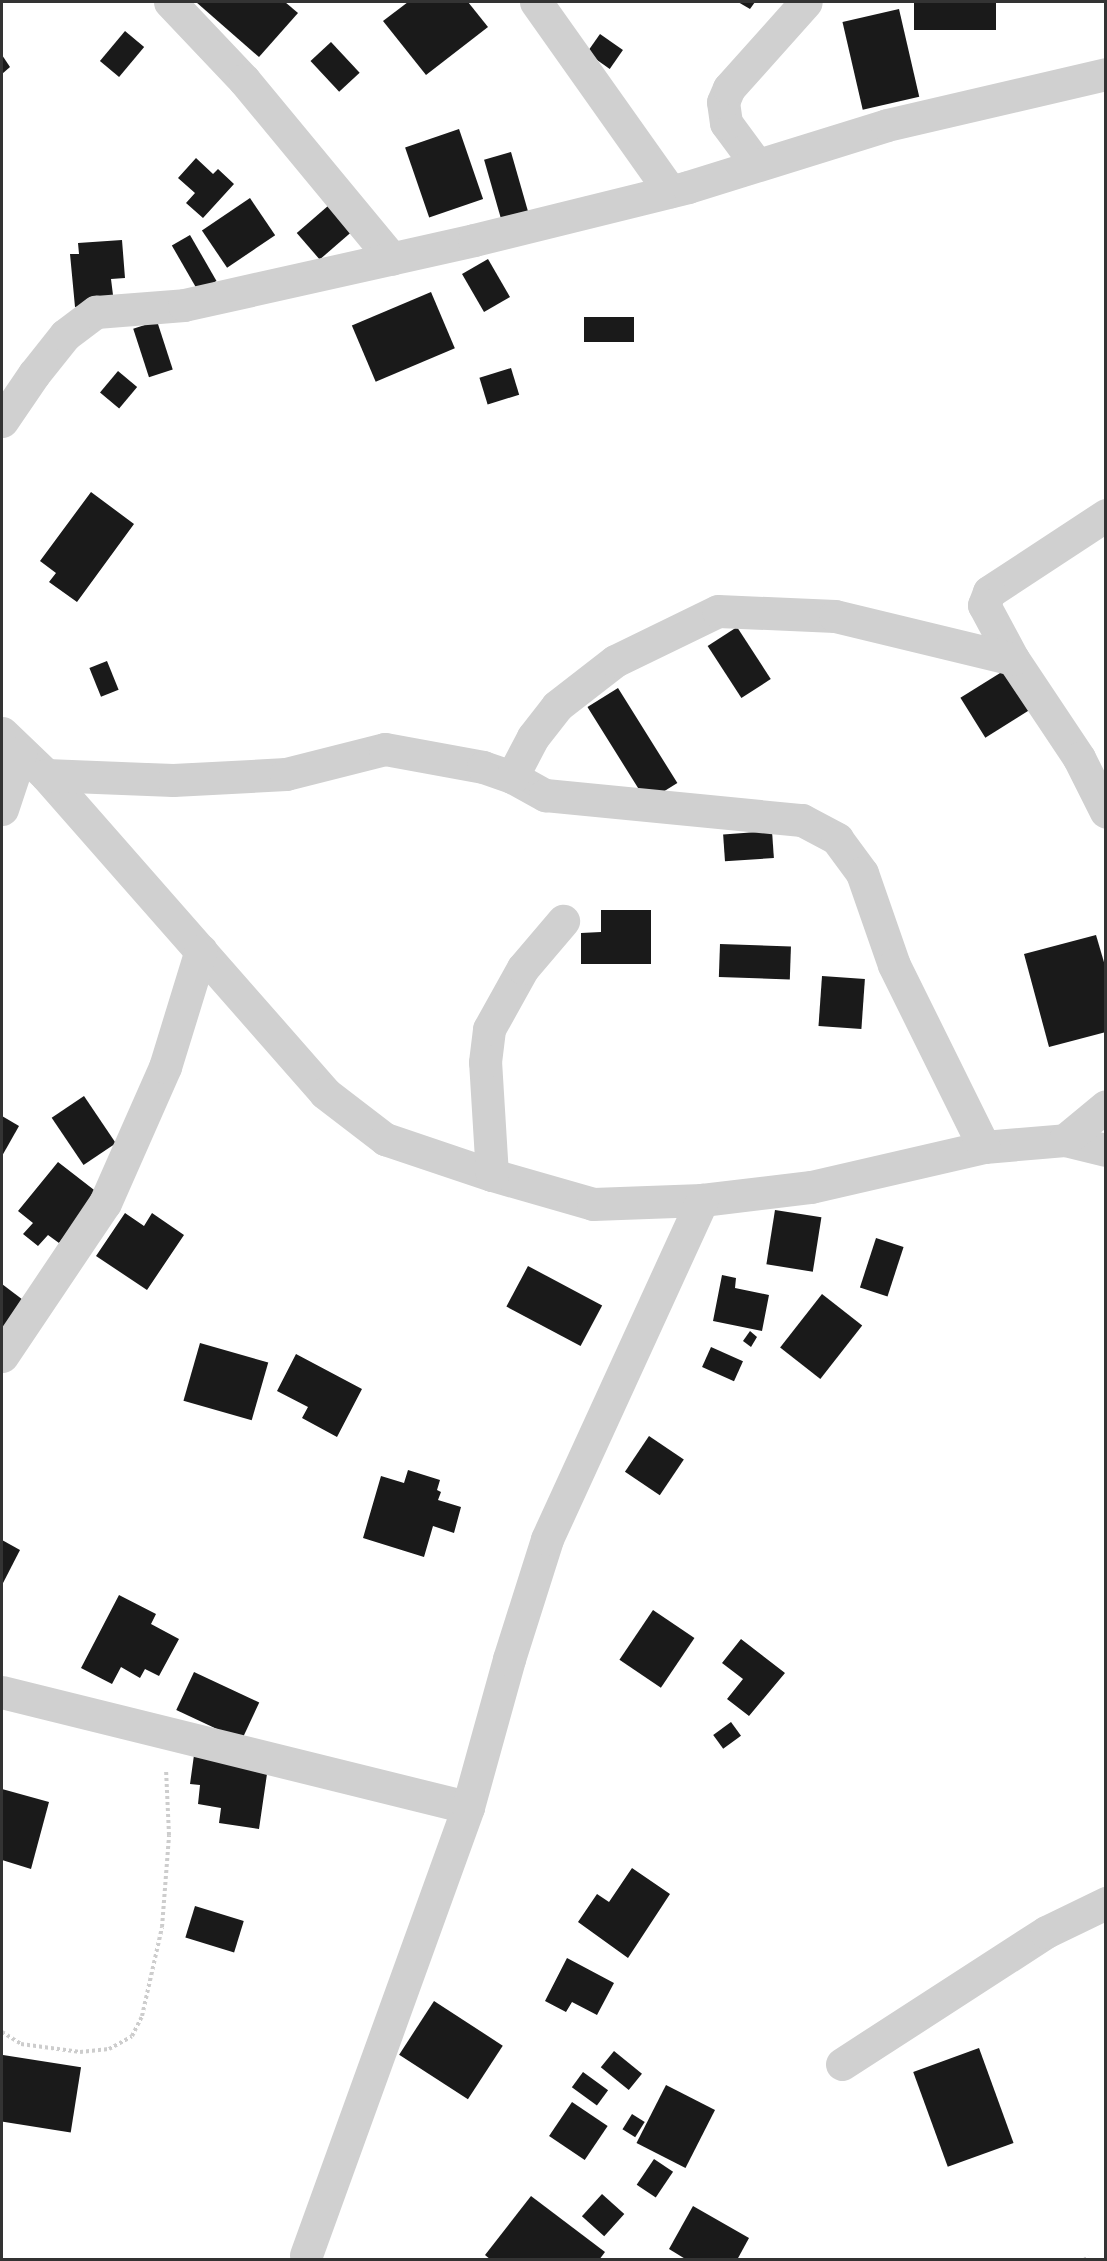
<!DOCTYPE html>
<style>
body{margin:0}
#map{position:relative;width:1107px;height:2261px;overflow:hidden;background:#fff;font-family:Commissioner,sans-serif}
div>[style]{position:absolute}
.building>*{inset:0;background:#1a1a1a;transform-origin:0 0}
.path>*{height:4px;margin-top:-2px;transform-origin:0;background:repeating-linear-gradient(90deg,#cdcdcd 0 3px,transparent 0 6px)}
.minor>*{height:33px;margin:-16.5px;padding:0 16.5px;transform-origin:16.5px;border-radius:16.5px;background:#d0d0d0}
span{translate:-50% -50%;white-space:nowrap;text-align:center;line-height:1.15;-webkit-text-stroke:6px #fff;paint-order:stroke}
.frame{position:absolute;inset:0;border:3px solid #333;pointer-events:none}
</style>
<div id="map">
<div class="building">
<i style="clip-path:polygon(196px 2px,285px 2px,298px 13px,259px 57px)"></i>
<i style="clip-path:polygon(408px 2px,468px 2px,488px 27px,426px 75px,383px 21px)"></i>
<i style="clip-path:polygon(738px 2px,755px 2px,750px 9px)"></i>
<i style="left:914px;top:2px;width:82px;height:28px"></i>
<i style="left:899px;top:9px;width:90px;height:58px;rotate:77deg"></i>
<i style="left:125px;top:31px;width:25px;height:39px;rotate:40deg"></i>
<i style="left:600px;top:34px;width:28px;height:23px;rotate:35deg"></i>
<i style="left:331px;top:42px;width:42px;height:28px;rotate:47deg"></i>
<i style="clip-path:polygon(2px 55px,10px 67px,2px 74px)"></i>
<i style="left:459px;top:129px;width:74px;height:57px;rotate:71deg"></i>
<i style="left:511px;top:152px;width:78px;height:28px;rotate:74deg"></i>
<i style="clip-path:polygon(196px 158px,213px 174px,218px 169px,234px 184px,203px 218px,186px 203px,195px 193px,178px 178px)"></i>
<i style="left:250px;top:198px;width:45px;height:58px;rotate:56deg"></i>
<i style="left:336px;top:199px;width:35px;height:52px;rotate:49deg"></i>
<i style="left:190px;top:235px;width:53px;height:21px;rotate:60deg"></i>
<i style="clip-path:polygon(122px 240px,125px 278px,111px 279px,114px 303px,75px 307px,70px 254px,79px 254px,78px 243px)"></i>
<i style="left:488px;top:259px;width:44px;height:30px;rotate:60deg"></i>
<i style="left:431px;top:292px;width:61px;height:86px;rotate:67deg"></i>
<i style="left:584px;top:317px;width:50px;height:25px"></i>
<i style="left:157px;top:321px;width:51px;height:25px;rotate:72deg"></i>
<i style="left:511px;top:368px;width:28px;height:33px;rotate:73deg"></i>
<i style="left:118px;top:371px;width:25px;height:28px;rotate:40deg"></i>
<i style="clip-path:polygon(91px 492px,134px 524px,77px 602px,49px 582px,56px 573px,40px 561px)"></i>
<i style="left:737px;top:627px;width:62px;height:35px;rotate:57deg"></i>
<i style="left:107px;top:661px;width:31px;height:19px;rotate:68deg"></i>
<i style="left:1013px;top:665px;width:47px;height:62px;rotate:58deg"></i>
<i style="left:618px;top:688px;width:112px;height:36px;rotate:58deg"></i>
<i style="left:772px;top:831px;width:27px;height:49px;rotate:86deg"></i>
<i style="clip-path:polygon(601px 910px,651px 910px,651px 964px,581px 964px,581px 933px,601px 932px)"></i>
<i style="clip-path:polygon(1096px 935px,1106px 969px,1106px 1032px,1049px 1047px,1024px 954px)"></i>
<i style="left:720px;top:944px;width:71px;height:33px;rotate:2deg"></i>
<i style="left:822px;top:976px;width:43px;height:50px;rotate:4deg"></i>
<i style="left:84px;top:1096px;width:57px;height:39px;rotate:56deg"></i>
<i style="clip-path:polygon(2px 1116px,19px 1126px,2px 1156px)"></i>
<i style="clip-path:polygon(58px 1162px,98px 1193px,59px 1243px,48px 1235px,38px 1246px,23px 1234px,33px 1223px,18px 1211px)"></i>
<i style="left:775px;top:1210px;width:47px;height:55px;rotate:9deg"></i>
<i style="clip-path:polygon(125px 1213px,144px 1226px,152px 1213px,184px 1235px,147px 1290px,96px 1256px)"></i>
<i style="left:876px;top:1238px;width:29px;height:52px;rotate:18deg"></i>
<i style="left:528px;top:1266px;width:84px;height:46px;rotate:28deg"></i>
<i style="clip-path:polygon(722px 1275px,736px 1278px,735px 1288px,769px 1295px,762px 1331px,713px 1321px)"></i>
<i style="clip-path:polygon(2px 1284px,27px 1303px,2px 1336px)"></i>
<i style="left:822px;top:1294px;width:51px;height:68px;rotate:38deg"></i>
<i style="clip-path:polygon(750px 1331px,757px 1337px,751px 1347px,743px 1341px)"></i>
<i style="left:200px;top:1343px;width:71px;height:60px;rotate:16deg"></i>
<i style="left:711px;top:1347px;width:35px;height:22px;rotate:24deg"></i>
<i style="clip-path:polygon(296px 1354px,362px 1389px,337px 1437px,302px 1418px,308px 1407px,277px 1391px)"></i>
<i style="left:649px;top:1436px;width:42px;height:43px;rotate:34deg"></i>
<i style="clip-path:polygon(408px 1470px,440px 1480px,437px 1490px,441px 1492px,438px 1500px,461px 1507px,454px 1533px,433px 1526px,424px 1557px,363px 1538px,381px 1476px,404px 1483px)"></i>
<i style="clip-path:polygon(2px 1540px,20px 1550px,2px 1585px)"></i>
<i style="clip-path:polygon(119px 1595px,156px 1614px,151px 1624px,179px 1639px,159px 1676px,145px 1669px,140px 1678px,121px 1667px,112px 1684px,81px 1668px)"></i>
<i style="left:653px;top:1610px;width:50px;height:60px;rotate:34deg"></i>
<i style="clip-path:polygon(741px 1639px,785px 1673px,749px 1716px,727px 1699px,743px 1679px,722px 1663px)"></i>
<i style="left:194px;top:1672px;width:72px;height:42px;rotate:25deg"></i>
<i style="left:731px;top:1722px;width:17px;height:22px;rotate:54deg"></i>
<i style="clip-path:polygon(194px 1755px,268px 1767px,259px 1829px,219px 1823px,221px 1808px,198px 1804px,200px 1785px,190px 1784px)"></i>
<i style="clip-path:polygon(2px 1789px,49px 1802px,31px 1869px,2px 1860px)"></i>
<i style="clip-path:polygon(632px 1868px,670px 1894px,628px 1958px,578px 1922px,597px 1894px,609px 1902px)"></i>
<i style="left:195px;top:1906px;width:51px;height:33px;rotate:17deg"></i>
<i style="clip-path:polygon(567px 1958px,614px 1983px,597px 2015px,572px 2002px,566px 2012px,545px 2001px)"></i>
<i style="left:434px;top:2001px;width:82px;height:64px;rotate:33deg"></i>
<i style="left:979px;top:2048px;width:101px;height:70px;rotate:70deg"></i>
<i style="left:614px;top:2051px;width:36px;height:21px;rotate:39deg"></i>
<i style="left:3px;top:2055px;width:79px;height:66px;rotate:9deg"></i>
<i style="left:583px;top:2072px;width:31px;height:19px;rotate:36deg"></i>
<i style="left:666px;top:2085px;width:55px;height:65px;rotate:27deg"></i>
<i style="left:572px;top:2102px;width:43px;height:41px;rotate:34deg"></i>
<i style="left:632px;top:2114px;width:15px;height:18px;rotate:32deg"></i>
<i style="left:654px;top:2159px;width:23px;height:31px;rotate:34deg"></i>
<i style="left:602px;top:2194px;width:30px;height:30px;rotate:42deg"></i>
<i style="clip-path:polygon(531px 2196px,605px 2252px,599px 2260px,491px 2260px,485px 2255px)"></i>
<i style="clip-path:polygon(693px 2206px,749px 2238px,737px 2260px,687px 2260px,669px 2249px)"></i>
</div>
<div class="path">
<i style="left:2px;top:2032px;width:22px;rotate:32deg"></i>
<i style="left:21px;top:2044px;width:60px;rotate:7.7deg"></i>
<i style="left:80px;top:2052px;width:29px;rotate:-6deg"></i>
<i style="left:109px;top:2049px;width:26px;rotate:-29deg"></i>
<i style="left:132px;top:2036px;width:22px;rotate:-63deg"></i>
<i style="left:142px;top:2016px;width:91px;rotate:-77.3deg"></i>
<i style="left:162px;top:1927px;width:92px;rotate:-85.6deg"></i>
<i style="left:169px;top:1835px;width:66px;rotate:-92.6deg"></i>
<i style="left:1084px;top:2260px;width:6px;rotate:-39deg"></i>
</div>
<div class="minor">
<i style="left:170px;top:2px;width:108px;rotate:46.5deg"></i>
<i style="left:244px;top:80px;width:232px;rotate:50.4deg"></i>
<i style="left:536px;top:2px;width:232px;rotate:54.7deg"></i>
<i style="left:757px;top:165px;width:52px;rotate:-126.4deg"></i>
<i style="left:726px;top:123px;width:21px;rotate:-98deg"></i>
<i style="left:723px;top:102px;width:15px;rotate:-67deg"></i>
<i style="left:729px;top:88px;width:115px;rotate:-48.2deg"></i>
<i style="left:2px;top:421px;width:57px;rotate:-55.8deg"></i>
<i style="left:34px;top:374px;width:50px;rotate:-51.5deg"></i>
<i style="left:65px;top:335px;width:39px;rotate:-37deg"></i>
<i style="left:96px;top:312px;width:88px;rotate:-4.5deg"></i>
<i style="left:184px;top:305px;width:297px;rotate:-12.6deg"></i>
<i style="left:474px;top:240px;width:220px;rotate:-13.9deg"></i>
<i style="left:688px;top:187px;width:208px;rotate:-17.3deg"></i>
<i style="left:887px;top:125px;width:225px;rotate:-13.1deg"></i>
<i style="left:1106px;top:515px;width:140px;rotate:146.7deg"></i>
<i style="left:989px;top:592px;width:14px;rotate:111deg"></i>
<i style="left:984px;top:605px;width:61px;rotate:61.8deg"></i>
<i style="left:1013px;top:659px;width:119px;rotate:56.3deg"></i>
<i style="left:1079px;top:758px;width:60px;rotate:63.4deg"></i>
<i style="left:2px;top:733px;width:61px;rotate:43.7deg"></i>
<i style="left:46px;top:775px;width:423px;rotate:48.7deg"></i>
<i style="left:325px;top:1093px;width:76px;rotate:37.5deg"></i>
<i style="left:385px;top:1139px;width:113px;rotate:18.6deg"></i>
<i style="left:492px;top:1175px;width:105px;rotate:16deg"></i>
<i style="left:593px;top:1204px;width:109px;rotate:-2.1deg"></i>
<i style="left:702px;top:1200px;width:110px;rotate:-6.8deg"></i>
<i style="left:811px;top:1187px;width:178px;rotate:-13deg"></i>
<i style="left:984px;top:1147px;width:81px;rotate:-4.9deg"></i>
<i style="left:1065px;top:1140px;width:42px;rotate:13.7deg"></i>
<i style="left:46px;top:775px;width:127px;rotate:2.3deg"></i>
<i style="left:173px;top:780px;width:113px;rotate:-3deg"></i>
<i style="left:286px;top:774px;width:102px;rotate:-14.2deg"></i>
<i style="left:385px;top:749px;width:100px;rotate:10.4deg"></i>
<i style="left:483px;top:767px;width:31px;rotate:19deg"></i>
<i style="left:512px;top:777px;width:38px;rotate:29deg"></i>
<i style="left:545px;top:795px;width:258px;rotate:5.6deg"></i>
<i style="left:802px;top:820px;width:40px;rotate:28deg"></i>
<i style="left:837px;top:839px;width:42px;rotate:53.7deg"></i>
<i style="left:862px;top:873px;width:97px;rotate:70.8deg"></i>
<i style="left:894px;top:965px;width:203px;rotate:63.7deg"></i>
<i style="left:512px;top:777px;width:45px;rotate:-62.3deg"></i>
<i style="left:533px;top:737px;width:39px;rotate:-52deg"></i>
<i style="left:557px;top:706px;width:73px;rotate:-37.8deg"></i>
<i style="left:615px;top:661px;width:114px;rotate:-25.9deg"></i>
<i style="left:718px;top:611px;width:117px;rotate:2.4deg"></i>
<i style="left:835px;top:616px;width:183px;rotate:13.6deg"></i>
<i style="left:2px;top:809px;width:60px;rotate:-71.6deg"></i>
<i style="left:1065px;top:1140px;width:53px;rotate:-39.7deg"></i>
<i style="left:492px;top:1175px;width:113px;rotate:-93.5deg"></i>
<i style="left:485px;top:1062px;width:33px;rotate:-83deg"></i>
<i style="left:489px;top:1029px;width:70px;rotate:-60.9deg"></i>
<i style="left:523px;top:968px;width:62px;rotate:-49.6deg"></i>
<i style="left:2px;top:1356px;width:184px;rotate:-56.1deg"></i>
<i style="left:105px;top:1203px;width:149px;rotate:-66.2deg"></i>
<i style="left:165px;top:1067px;width:122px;rotate:-72.9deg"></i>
<i style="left:2px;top:1692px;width:480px;rotate:13.9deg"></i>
<i style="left:842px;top:2064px;width:243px;rotate:-32.9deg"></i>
<i style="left:1046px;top:1932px;width:67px;rotate:-25.8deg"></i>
<i style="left:306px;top:2255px;width:476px;rotate:-70.1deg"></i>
<i style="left:468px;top:1807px;width:154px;rotate:-74.5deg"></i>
<i style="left:509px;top:1659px;width:126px;rotate:-72.4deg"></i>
<i style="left:547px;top:1539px;width:373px;rotate:-65.4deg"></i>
</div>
<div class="frame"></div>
</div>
